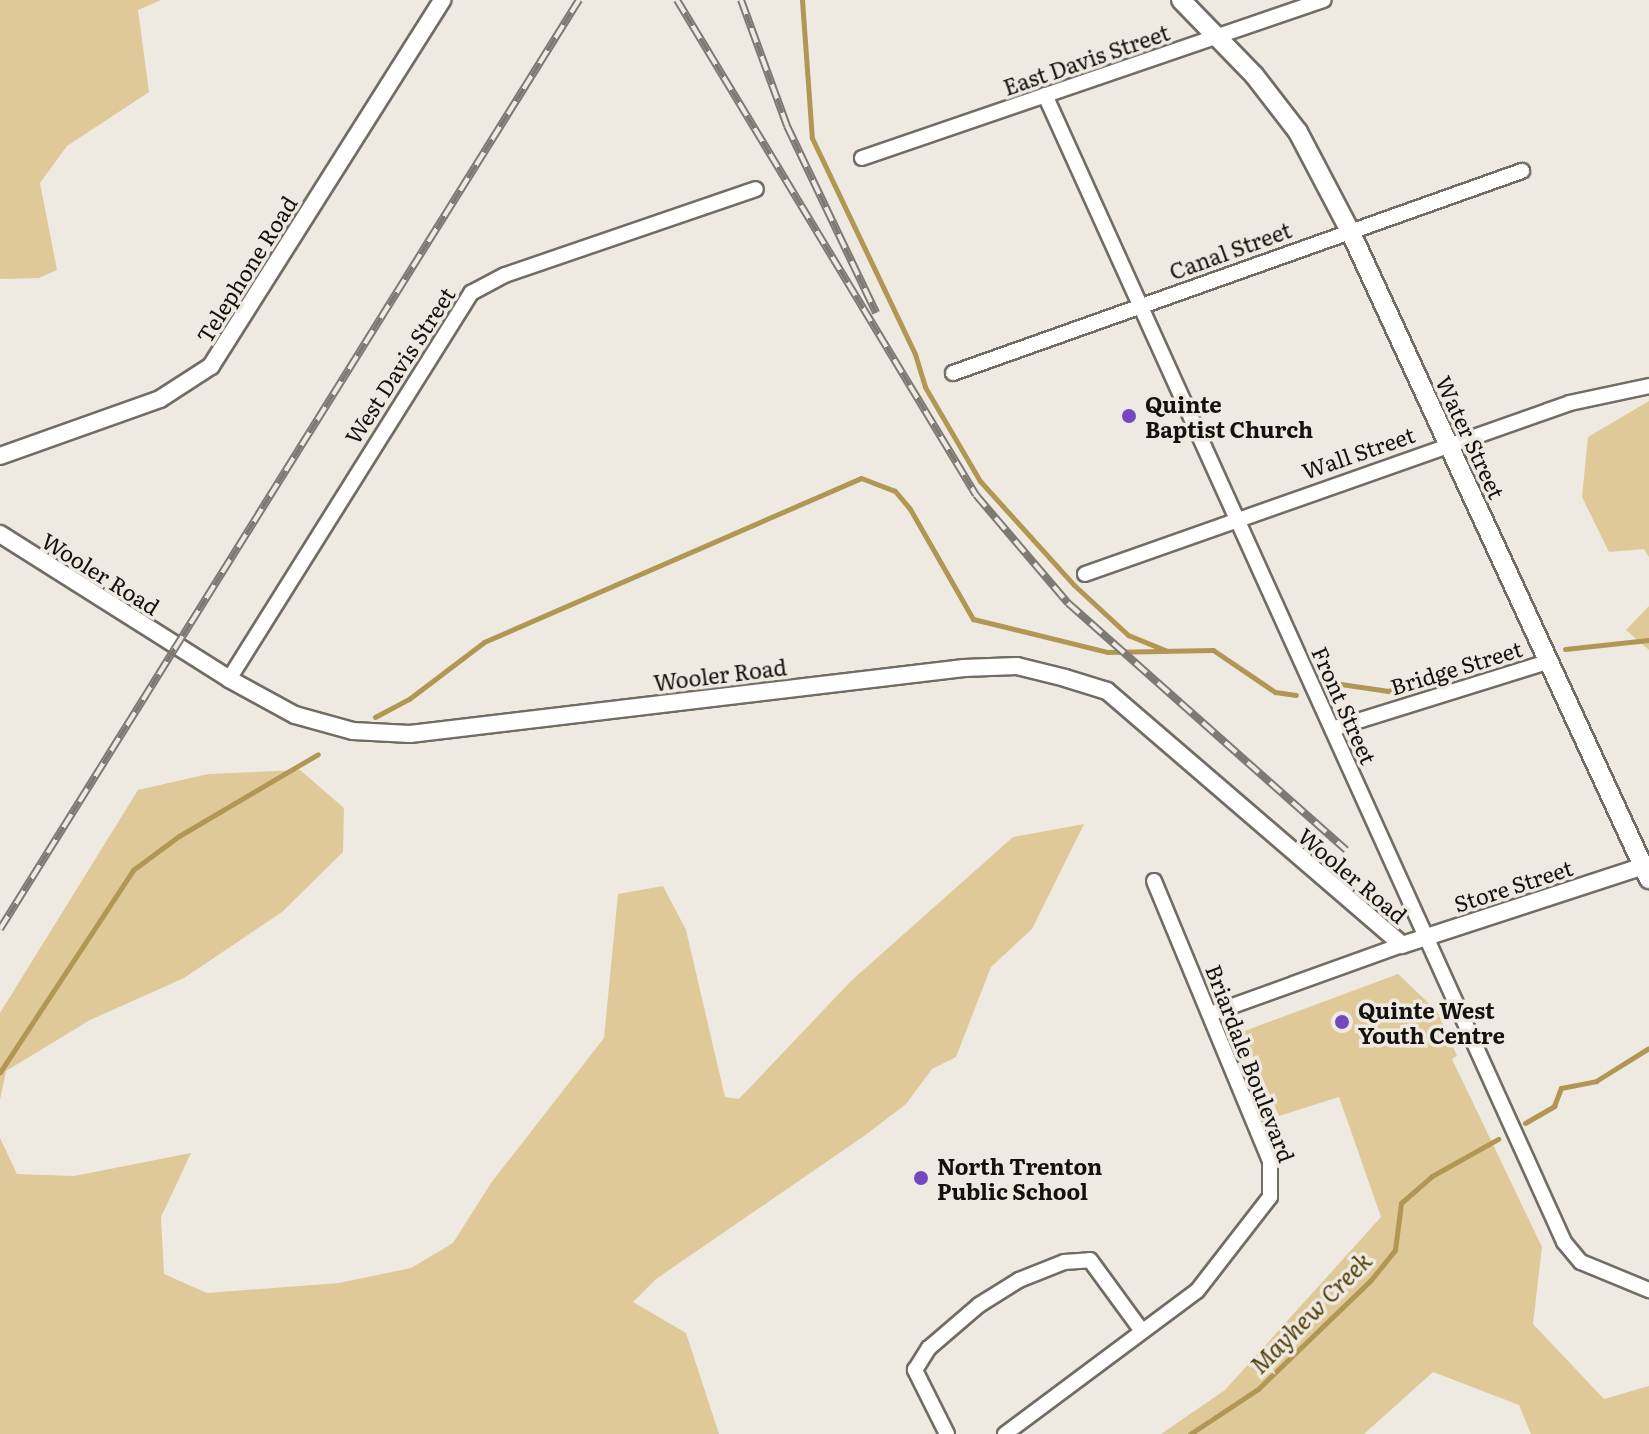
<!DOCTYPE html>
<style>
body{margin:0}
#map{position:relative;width:1649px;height:1434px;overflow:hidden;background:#eeeae1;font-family:Literata,serif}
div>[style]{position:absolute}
.green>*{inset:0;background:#dfc998}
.stream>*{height:5px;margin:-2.5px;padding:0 2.5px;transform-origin:2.5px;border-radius:2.5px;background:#b29654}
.roads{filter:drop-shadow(2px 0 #716d65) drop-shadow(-2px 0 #716d65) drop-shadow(0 2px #716d65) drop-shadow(0 -2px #716d65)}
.minor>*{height:14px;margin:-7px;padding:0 7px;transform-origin:7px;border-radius:7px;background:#fff}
.tertiary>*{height:16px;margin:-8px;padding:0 8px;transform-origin:8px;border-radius:8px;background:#fff}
.secondary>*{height:18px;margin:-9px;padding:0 9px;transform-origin:9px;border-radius:9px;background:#fff}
.rail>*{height:8px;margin-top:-4px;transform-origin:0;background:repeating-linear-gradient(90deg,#eeeae1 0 15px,#7d7a74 0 30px);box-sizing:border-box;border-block:2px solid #7d7a74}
.dots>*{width:22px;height:22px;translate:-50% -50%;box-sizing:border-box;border:4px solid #eeeae1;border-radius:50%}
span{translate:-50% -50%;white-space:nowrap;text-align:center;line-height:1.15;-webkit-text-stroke:7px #eeeae1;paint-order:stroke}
.street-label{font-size:22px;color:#14120f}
.poi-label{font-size:22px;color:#14120f;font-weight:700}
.left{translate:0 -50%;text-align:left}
.water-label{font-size:24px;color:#523e07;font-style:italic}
</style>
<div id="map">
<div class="green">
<i style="clip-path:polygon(0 0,161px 0,138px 10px,149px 92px,67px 146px,40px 183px,57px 270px,39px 278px,0 279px)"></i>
<i style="clip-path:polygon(1649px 401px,1649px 557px,1644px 549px,1609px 552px,1582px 497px,1588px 437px)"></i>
<i style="clip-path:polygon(1649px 606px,1649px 650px,1626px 630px)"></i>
<i style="clip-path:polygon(300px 770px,344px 808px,343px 852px,282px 912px,184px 978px,90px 1020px,6px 1071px,0 1100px,0 1013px,138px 790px,208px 774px)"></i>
<i style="clip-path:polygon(1084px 824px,1032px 929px,991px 967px,956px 1057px,932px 1069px,906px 1104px,864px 1136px,656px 1279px,633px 1302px,686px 1333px,719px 1434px,0 1434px,0 1138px,17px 1174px,74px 1176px,191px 1153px,161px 1217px,164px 1274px,207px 1293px,339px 1283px,411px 1268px,453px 1243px,491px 1183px,604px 1038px,618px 894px,663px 886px,686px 930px,725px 1097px,739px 1099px,851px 981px,1013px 837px)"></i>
<i style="clip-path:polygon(1398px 974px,1437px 1011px,1457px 1056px,1452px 1059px,1542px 1247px,1533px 1324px,1604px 1399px,1649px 1386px,1649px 1434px,1531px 1434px,1519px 1405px,1433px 1372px,1364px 1434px,1161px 1434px,1225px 1390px,1381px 1217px,1339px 1097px,1279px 1116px,1242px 1032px)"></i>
</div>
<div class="stream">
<i style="left:802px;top:0;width:138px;rotate:85.9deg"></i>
<i style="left:812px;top:138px;width:239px;rotate:64.5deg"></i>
<i style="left:915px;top:354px;width:34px;rotate:73deg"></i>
<i style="left:925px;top:387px;width:109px;rotate:59.7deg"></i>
<i style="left:980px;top:481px;width:140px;rotate:47.9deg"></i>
<i style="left:1074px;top:585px;width:74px;rotate:42.8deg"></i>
<i style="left:1128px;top:635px;width:42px;rotate:22.3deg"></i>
<i style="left:1565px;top:649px;width:84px;rotate:-6.1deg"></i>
<i style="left:1320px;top:681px;width:69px;rotate:8.4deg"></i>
<i style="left:1388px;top:691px;width:91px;rotate:-16deg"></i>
<i style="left:375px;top:717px;width:38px;rotate:-28deg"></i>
<i style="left:409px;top:699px;width:94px;rotate:-37.2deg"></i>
<i style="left:484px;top:642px;width:411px;rotate:-23.5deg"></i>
<i style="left:861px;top:478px;width:36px;rotate:21deg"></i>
<i style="left:895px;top:491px;width:23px;rotate:50deg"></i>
<i style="left:910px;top:509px;width:127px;rotate:60.2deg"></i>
<i style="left:973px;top:619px;width:138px;rotate:13.8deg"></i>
<i style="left:1107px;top:652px;width:106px;rotate:-1.1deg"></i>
<i style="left:1213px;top:650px;width:75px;rotate:34.1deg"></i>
<i style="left:1275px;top:692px;width:21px;rotate:8deg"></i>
<i style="left:0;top:1072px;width:242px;rotate:-56.6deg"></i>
<i style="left:133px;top:870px;width:57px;rotate:-36.5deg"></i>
<i style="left:179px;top:836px;width:161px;rotate:-30.5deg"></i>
<i style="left:1525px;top:1123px;width:34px;rotate:-30deg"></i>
<i style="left:1554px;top:1106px;width:19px;rotate:-69deg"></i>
<i style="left:1561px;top:1088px;width:36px;rotate:-11deg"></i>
<i style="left:1596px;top:1081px;width:62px;rotate:-31.9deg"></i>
<i style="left:1190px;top:1434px;width:82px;rotate:-33.5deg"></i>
<i style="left:1258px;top:1389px;width:156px;rotate:-44deg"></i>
<i style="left:1370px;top:1281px;width:40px;rotate:-51deg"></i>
<i style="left:1395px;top:1250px;width:47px;rotate:-82.7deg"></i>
<i style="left:1401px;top:1203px;width:41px;rotate:-41.1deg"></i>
<i style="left:1432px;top:1176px;width:76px;rotate:-29.3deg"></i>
</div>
<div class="roads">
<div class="minor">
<i style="left:1045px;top:95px;width:1259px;rotate:65.65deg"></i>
<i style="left:1564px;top:1242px;width:26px;rotate:50deg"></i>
<i style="left:1581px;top:1262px;width:74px;rotate:22.4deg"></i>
<i style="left:862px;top:158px;width:488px;rotate:-18.9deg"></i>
<i style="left:953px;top:373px;width:604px;rotate:-19.55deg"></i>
<i style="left:1085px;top:574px;width:514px;rotate:-19.42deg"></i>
<i style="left:1570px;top:403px;width:81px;rotate:-12.1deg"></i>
<i style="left:229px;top:679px;width:456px;rotate:-57.9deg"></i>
<i style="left:471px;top:293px;width:38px;rotate:-28deg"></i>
<i style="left:505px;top:275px;width:265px;rotate:-18.9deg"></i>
<i style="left:1332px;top:729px;width:225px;rotate:-17.3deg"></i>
<i style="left:1210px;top:1014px;width:204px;rotate:-19.8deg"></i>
<i style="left:947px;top:1434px;width:72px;rotate:-116.6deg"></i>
<i style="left:915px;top:1370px;width:26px;rotate:-58deg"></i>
<i style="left:929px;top:1348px;width:66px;rotate:-40.7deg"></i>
<i style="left:979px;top:1305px;width:47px;rotate:-32deg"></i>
<i style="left:1019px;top:1280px;width:48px;rotate:-21.8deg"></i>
<i style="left:1064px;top:1262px;width:26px;rotate:-4deg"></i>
<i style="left:1090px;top:1260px;width:88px;rotate:53.8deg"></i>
<i style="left:1005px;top:1434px;width:239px;rotate:-36.7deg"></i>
<i style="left:1197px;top:1291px;width:119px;rotate:-52.2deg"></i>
<i style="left:1270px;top:1197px;width:36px;rotate:-90deg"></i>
<i style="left:1270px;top:1161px;width:303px;rotate:-112.5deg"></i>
</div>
<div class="tertiary">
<i style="left:0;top:456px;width:170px;rotate:-19.6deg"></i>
<i style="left:160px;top:399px;width:61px;rotate:-32.9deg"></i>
<i style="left:211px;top:366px;width:433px;rotate:-57.7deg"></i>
<i style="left:0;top:534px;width:271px;rotate:32.3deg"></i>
<i style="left:229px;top:679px;width:75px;rotate:28.6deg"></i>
<i style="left:295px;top:715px;width:60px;rotate:15.4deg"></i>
<i style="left:353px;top:731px;width:57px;rotate:3deg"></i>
<i style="left:410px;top:734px;width:558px;rotate:-6.79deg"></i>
<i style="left:964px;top:668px;width:53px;rotate:-2.2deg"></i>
<i style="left:1017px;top:666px;width:49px;rotate:14deg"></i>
<i style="left:1065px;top:678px;width:44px;rotate:17.2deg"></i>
<i style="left:1107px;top:691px;width:389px;rotate:40.7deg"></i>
<i style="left:1402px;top:945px;width:254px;rotate:-18.1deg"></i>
</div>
<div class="secondary">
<i style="left:1181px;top:0;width:105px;rotate:45.8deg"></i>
<i style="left:1254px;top:75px;width:72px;rotate:52.3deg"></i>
<i style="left:1298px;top:132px;width:112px;rotate:62.3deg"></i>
<i style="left:1350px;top:231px;width:714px;rotate:65.23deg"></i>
</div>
</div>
<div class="rail">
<i style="left:677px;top:0;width:578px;rotate:58.87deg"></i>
<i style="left:976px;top:495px;width:142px;rotate:49.6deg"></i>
<i style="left:1068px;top:603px;width:372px;rotate:41.6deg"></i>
<i style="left:741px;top:0;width:134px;rotate:69.9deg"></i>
<i style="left:787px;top:126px;width:207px;rotate:64.5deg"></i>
<i style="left:0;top:929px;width:1095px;rotate:-58.07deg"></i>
</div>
<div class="dots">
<i style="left:1129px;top:416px;background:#7548c1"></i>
<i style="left:1342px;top:1022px;background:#7548c1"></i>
<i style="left:921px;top:1178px;background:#7548c1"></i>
</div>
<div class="street-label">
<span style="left:1086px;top:59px;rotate:-19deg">East Davis Street</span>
<span style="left:1230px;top:250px;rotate:-20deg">Canal Street</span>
<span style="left:246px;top:269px;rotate:-58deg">Telephone Road</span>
<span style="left:399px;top:365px;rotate:-57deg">West Davis Street</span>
<span style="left:1471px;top:437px;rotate:65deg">Water Street</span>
<span style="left:1358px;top:452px;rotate:-19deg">Wall Street</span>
<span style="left:101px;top:573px;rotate:32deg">Wooler Road</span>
<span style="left:1456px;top:667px;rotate:-17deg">Bridge Street</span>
<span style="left:720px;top:674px;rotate:-7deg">Wooler Road</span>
<span style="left:1345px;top:705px;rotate:66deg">Front Street</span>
<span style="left:1353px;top:875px;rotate:40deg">Wooler Road</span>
<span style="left:1513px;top:885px;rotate:-18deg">Store Street</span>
<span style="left:1251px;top:1063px;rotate:69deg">Briardale Boulevard</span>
</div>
<div class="poi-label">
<span class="left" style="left:1145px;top:416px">Quinte<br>Baptist Church</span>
<span class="left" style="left:1358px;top:1022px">Quinte West<br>Youth Centre</span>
<span class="left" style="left:937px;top:1178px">North Trenton<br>Public School</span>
</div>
<div class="water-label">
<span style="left:1310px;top:1312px;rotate:-45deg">Mayhew Creek</span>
</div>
</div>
